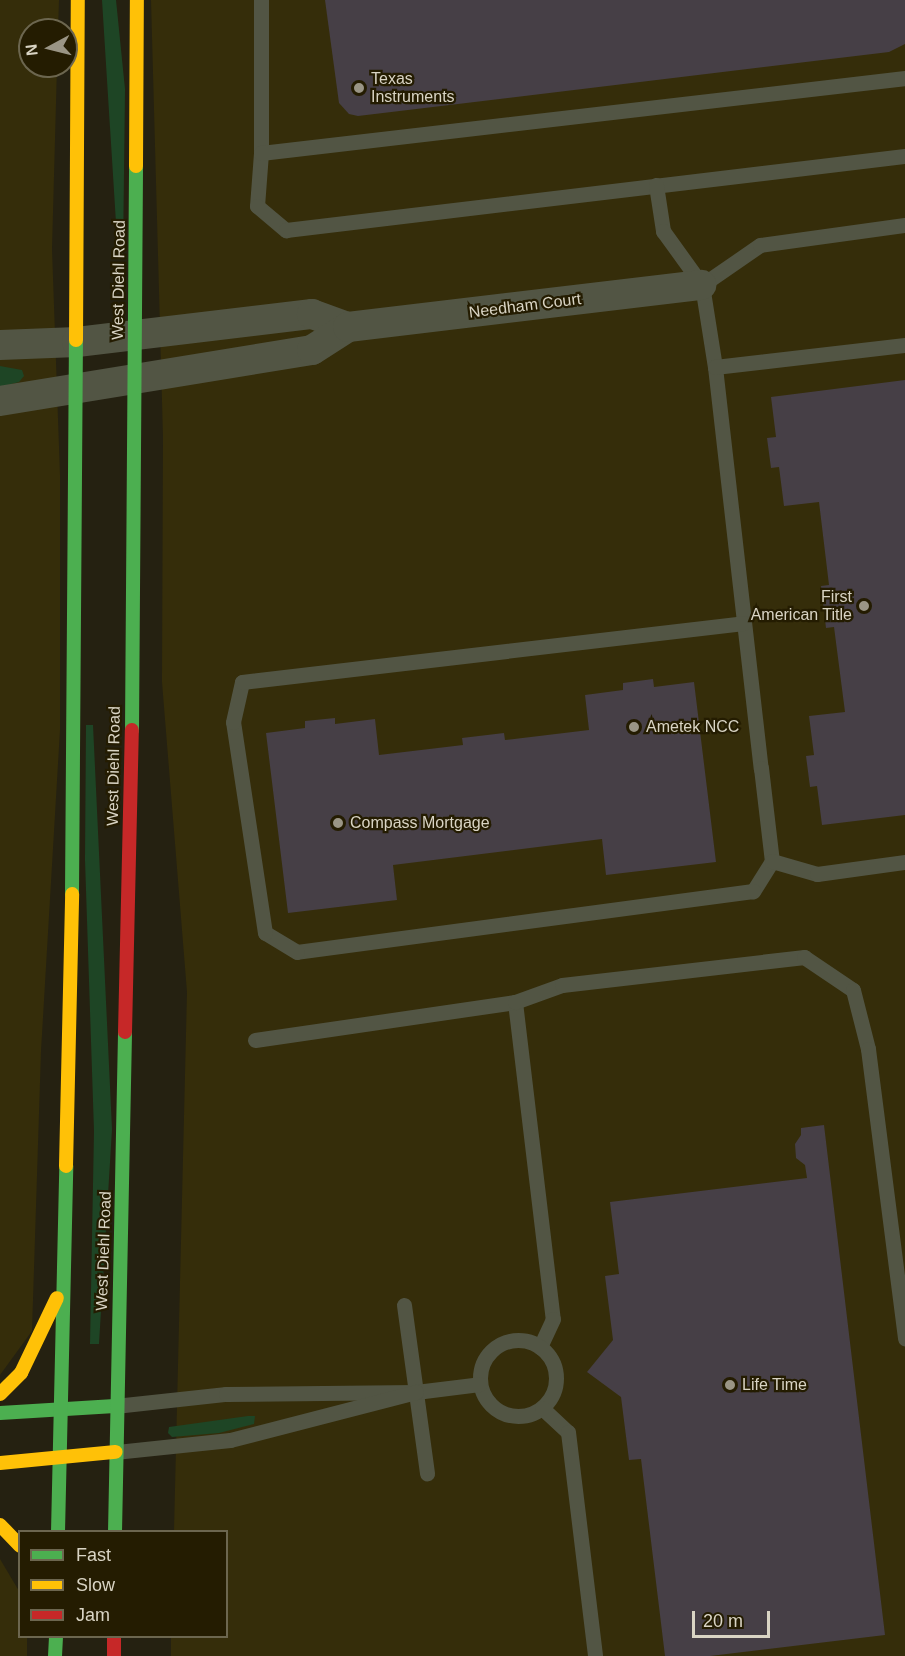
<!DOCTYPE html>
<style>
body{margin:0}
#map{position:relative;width:905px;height:1656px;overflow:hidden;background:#252111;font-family:Helvetica,sans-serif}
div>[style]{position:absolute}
.built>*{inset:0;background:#352d0a}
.green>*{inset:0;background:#1e4525}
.building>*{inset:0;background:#463f46}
.lane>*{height:15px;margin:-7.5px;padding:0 7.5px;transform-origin:7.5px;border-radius:7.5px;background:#525544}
.lane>.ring{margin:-7.5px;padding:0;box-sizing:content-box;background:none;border:15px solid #525544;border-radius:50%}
.street>*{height:30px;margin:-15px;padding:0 15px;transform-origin:15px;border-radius:15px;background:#525544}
.fast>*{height:14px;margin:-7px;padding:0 7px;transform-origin:7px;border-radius:7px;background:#4caf50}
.slow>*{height:14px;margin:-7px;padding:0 7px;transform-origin:7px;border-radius:7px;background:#ffc107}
.jam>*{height:14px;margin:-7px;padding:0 7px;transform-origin:7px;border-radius:7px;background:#c62828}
.dots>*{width:16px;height:16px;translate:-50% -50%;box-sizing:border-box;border:3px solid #241c01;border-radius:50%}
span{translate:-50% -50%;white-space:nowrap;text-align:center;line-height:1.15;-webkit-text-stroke:4.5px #241c01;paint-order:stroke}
.poi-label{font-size:16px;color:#d9d4c4}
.left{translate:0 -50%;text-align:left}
.right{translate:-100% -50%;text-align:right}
.street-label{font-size:16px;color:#d9d4c4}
.legend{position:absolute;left:18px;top:1530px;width:210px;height:108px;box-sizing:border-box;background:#241c01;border:2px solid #6c664f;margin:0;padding:8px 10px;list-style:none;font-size:18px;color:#d9d4c4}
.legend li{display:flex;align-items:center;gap:12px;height:30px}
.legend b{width:30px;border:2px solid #6c664f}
.north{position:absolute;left:18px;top:18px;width:60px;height:60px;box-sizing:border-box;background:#241c01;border:2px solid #6c664f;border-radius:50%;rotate:263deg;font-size:16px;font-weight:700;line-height:24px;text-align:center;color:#d9d4c4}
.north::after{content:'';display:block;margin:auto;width:21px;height:27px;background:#9a9585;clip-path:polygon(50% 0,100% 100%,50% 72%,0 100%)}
.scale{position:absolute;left:692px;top:1611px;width:78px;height:27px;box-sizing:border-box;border:3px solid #d9d4c4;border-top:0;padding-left:8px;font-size:18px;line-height:21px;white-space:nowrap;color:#d9d4c4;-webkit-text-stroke:4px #241c01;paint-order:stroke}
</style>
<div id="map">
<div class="built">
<i style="clip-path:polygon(0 0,59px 0,58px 30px,30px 30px,30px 66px,57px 66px,52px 249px,60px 475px,60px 730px,41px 1051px,32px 1331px,0 1375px)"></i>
<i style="clip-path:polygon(151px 0,905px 0,905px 1656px,171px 1656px,171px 1637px,226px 1636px,226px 1532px,174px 1531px,187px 992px,162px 682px,163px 437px)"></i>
<i style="clip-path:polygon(0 1559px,19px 1591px,20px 1636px,27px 1637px,27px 1656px,0 1656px)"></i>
</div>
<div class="green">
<i style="clip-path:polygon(102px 0,116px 0,125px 89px,123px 255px,118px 255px)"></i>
<i style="clip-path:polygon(0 366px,22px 370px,24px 376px,19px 382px,0 387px)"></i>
<i style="clip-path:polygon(86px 725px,93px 725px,112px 1129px,99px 1344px,90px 1344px,94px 1131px,85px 860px)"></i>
<i style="clip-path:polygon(248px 1416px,255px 1416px,254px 1424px,219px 1433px,172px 1437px,168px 1433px,169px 1427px)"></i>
</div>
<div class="building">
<i style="clip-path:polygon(325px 0,905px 0,905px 44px,889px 52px,358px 116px,349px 114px,339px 103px)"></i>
<i style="clip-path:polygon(905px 380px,905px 815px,822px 825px,817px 786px,810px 787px,806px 756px,814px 755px,809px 716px,845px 712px,834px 627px,826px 628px,821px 586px,829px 585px,819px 502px,784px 506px,779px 467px,771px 468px,767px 438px,776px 437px,771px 397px)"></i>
<i style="clip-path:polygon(653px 679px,654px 687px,694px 682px,716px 862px,606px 875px,602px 839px,393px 865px,397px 900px,288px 913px,266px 733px,305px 728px,305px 721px,335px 718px,335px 724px,375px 719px,379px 755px,463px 745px,462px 738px,504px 733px,505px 740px,589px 730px,585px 695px,623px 690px,623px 683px)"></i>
<i style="clip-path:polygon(824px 1125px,885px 1635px,710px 1656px,665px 1656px,641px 1459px,629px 1460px,621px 1397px,587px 1372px,613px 1340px,605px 1276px,619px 1274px,610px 1202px,807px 1178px,805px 1165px,796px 1158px,795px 1144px,801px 1135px,801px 1128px)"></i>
</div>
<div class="lane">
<i style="left:261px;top:0;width:153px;rotate:90deg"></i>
<i style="left:261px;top:153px;width:53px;rotate:94.3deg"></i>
<i style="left:257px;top:206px;width:38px;rotate:40deg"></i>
<i style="left:286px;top:230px;width:623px;rotate:-6.82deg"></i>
<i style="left:261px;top:153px;width:648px;rotate:-6.64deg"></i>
<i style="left:656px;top:185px;width:47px;rotate:81.3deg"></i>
<i style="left:663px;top:231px;width:67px;rotate:54.2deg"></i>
<i style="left:702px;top:285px;width:83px;rotate:81deg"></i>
<i style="left:715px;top:367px;width:404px;rotate:83.5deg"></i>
<i style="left:761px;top:768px;width:94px;rotate:83.3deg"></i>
<i style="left:772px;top:861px;width:36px;rotate:122deg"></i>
<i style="left:753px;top:891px;width:460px;rotate:172.4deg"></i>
<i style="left:297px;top:952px;width:37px;rotate:-149deg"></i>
<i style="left:265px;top:933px;width:213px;rotate:-98.6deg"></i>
<i style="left:233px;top:722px;width:41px;rotate:-77.3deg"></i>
<i style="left:242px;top:682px;width:505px;rotate:-6.7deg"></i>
<i style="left:702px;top:285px;width:70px;rotate:-34.6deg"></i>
<i style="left:760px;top:245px;width:146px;rotate:-7.9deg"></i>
<i style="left:715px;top:367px;width:191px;rotate:-6.6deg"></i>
<i style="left:772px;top:861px;width:47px;rotate:16.1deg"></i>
<i style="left:817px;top:874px;width:89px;rotate:-7.8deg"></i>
<i style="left:515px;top:1002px;width:319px;rotate:83.2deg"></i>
<i style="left:553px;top:1319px;width:31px;rotate:115deg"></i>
<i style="left:255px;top:1040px;width:263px;rotate:-8.3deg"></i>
<i style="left:515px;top:1002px;width:50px;rotate:-19.9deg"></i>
<i style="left:562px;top:985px;width:244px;rotate:-6.6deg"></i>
<i style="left:804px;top:957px;width:59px;rotate:34deg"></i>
<i style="left:853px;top:990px;width:61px;rotate:75.7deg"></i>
<i style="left:868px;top:1049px;width:292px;rotate:82.7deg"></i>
<i style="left:404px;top:1305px;width:170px;rotate:82.2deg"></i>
<i class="ring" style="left:480px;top:1340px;width:61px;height:61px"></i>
<i style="left:416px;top:1392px;width:64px;rotate:-7.1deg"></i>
<i style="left:115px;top:1406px;width:112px;rotate:-6.2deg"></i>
<i style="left:226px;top:1394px;width:190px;rotate:-0.6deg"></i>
<i style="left:416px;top:1392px;width:192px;rotate:165.5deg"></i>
<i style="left:230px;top:1440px;width:116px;rotate:174deg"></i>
<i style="left:542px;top:1408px;width:35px;rotate:43deg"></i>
<i style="left:568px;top:1432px;width:226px;rotate:83.1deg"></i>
</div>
<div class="street">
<i style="left:0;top:345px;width:77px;rotate:-2.2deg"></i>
<i style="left:77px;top:342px;width:237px;rotate:-6.8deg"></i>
<i style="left:312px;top:314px;width:38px;rotate:20deg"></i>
<i style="left:0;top:401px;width:316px;rotate:-9.3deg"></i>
<i style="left:312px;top:350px;width:43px;rotate:-32.6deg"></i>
<i style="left:348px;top:327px;width:356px;rotate:-6.8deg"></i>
</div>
<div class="fast">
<i style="left:132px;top:730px;width:564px;rotate:-89.59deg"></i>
<i style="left:72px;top:894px;width:554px;rotate:-89.59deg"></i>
<i style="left:0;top:1413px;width:115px;rotate:-3.5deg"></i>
<i style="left:58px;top:1532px;width:366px;rotate:-88.7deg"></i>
<i style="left:115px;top:1532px;width:500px;rotate:-88.85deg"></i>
<i style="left:55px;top:1656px;width:20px;rotate:-87deg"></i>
</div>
<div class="slow">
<i style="left:136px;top:166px;width:166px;rotate:-89.7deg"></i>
<i style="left:76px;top:340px;width:340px;rotate:-89.7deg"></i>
<i style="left:66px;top:1166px;width:272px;rotate:-88.7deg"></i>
<i style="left:0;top:1394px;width:30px;rotate:-45deg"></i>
<i style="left:21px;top:1373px;width:83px;rotate:-64.4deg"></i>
<i style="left:0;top:1463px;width:116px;rotate:-5.5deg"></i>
<i style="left:0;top:1525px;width:29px;rotate:46deg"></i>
</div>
<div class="jam">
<i style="left:125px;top:1032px;width:302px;rotate:-88.7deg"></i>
<i style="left:114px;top:1636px;width:20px;rotate:90deg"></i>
</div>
<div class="dots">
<i style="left:359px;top:88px;background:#9a9585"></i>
<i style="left:864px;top:606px;background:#9a9585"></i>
<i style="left:634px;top:727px;background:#9a9585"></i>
<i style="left:338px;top:823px;background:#9a9585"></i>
<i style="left:730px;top:1385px;background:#9a9585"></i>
</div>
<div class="poi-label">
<span class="left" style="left:371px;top:88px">Texas<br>Instruments</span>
<span class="right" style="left:852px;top:606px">First<br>American Title</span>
<span class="left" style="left:646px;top:727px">Ametek NCC</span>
<span class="left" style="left:350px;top:823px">Compass Mortgage</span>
<span class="left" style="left:742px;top:1385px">Life Time</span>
</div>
<div class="street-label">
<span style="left:119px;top:280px;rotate:-89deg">West Diehl Road</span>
<span style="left:525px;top:306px;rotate:-7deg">Needham Court</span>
<span style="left:114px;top:766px;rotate:-89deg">West Diehl Road</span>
<span style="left:104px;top:1251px;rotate:-88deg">West Diehl Road</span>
</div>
<ul class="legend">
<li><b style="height:8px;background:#4caf50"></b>Fast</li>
<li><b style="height:8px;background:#ffc107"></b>Slow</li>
<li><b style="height:8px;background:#c62828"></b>Jam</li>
</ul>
<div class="north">N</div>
<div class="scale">20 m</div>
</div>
